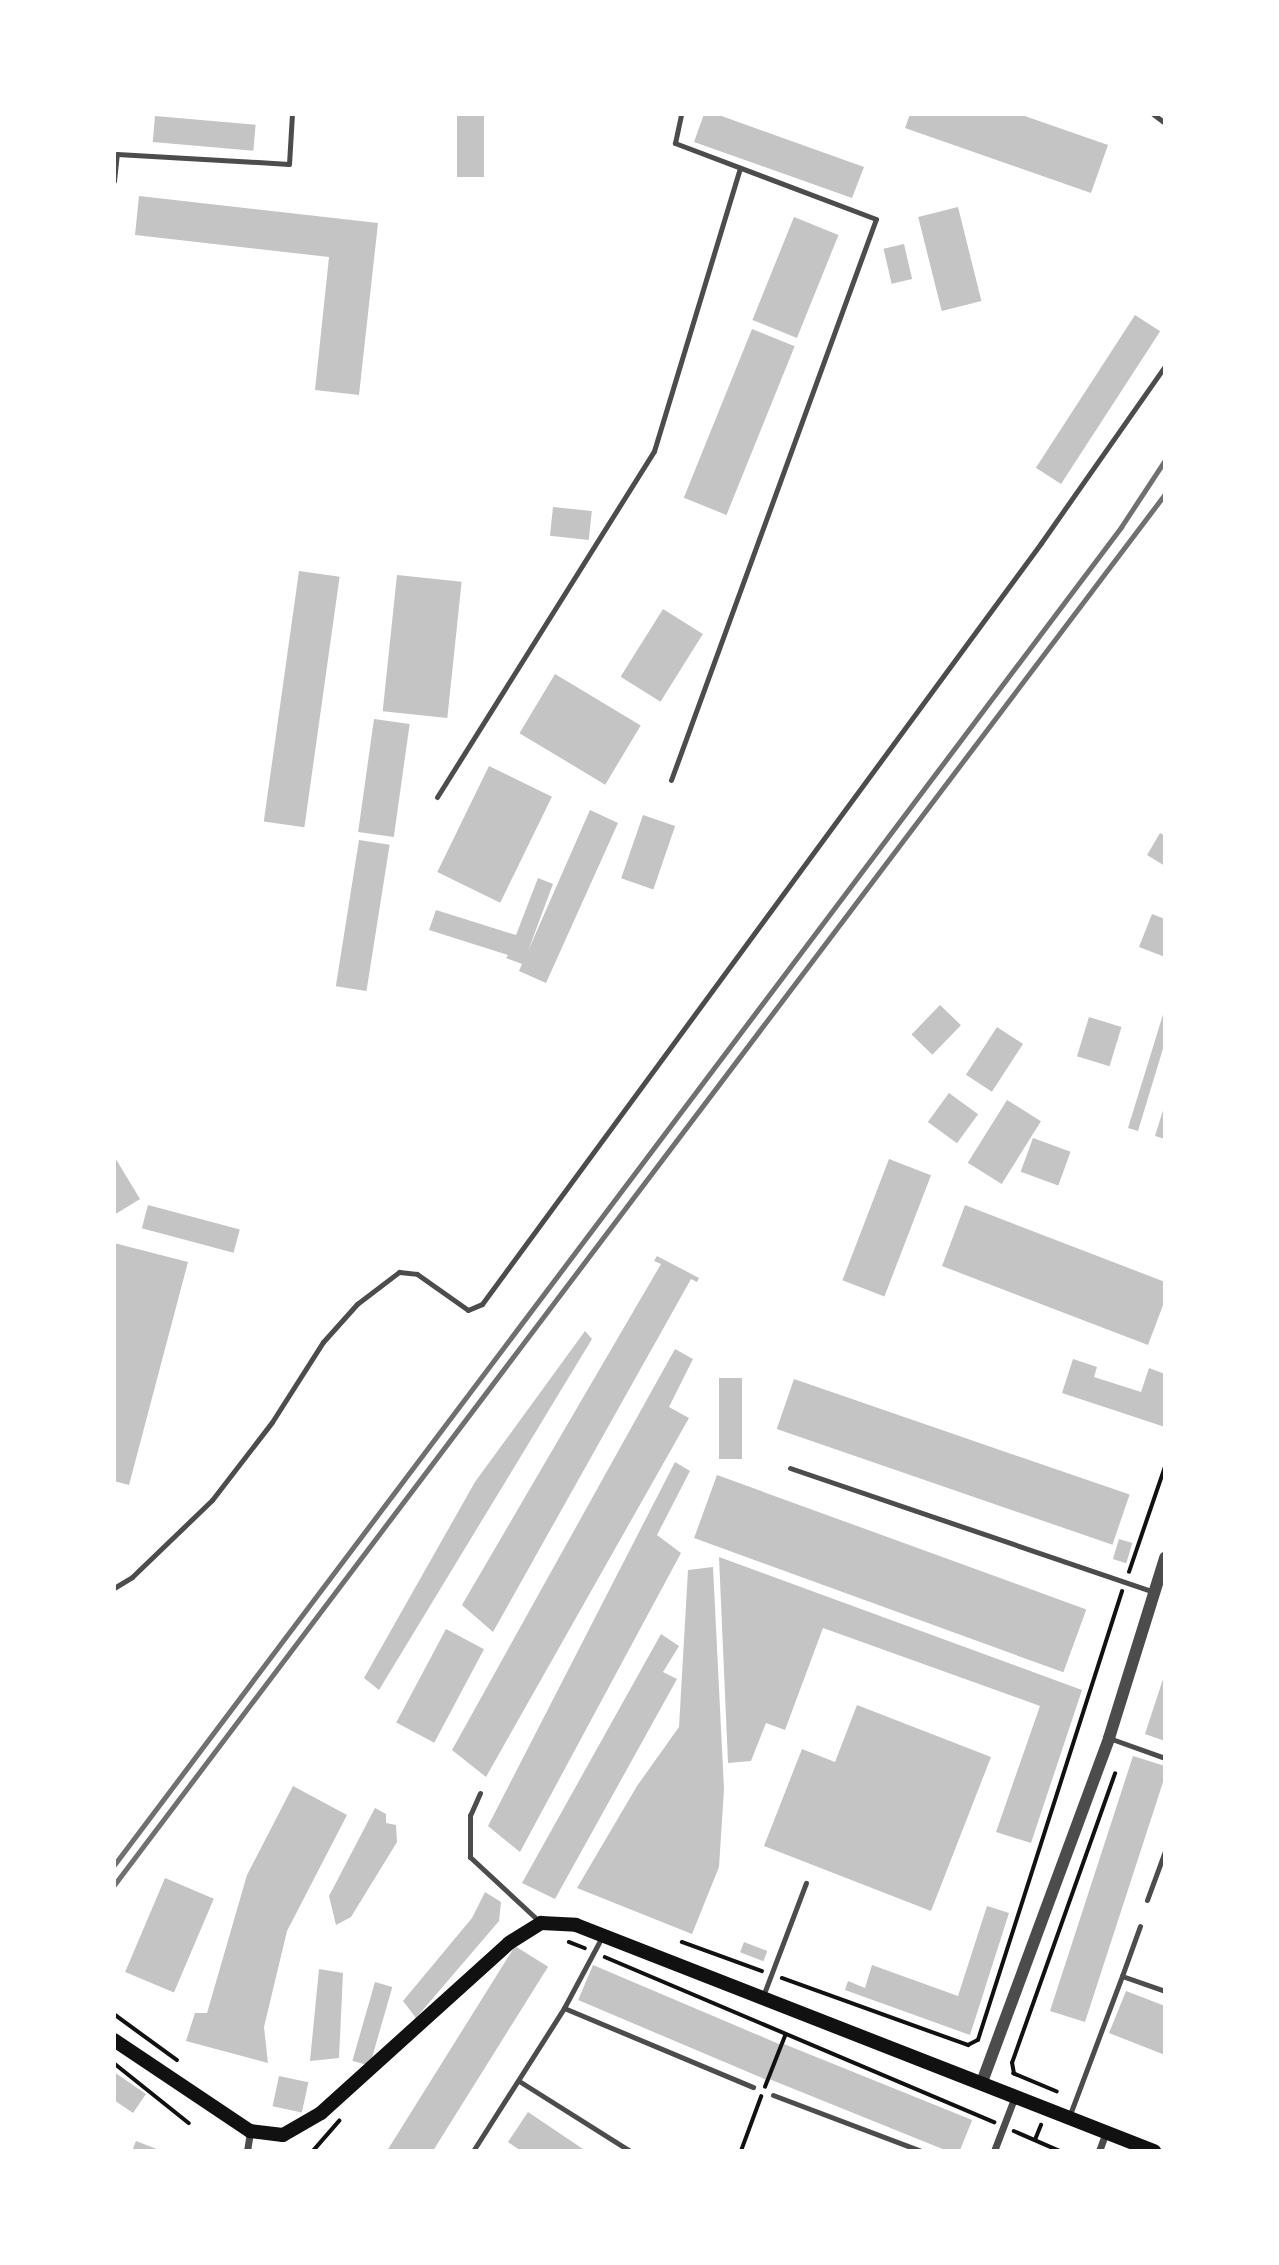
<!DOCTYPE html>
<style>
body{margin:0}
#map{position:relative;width:1279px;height:2265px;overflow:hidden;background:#fff;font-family:Overpass,sans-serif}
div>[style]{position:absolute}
.building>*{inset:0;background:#c4c4c4;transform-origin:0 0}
.path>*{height:3.5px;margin:-1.75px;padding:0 1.75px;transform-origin:1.75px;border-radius:1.75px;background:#111}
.service>*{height:5px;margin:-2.5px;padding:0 2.5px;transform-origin:2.5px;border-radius:2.5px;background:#4c4c4c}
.minor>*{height:7px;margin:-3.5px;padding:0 3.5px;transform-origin:3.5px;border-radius:3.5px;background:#4c4c4c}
.tertiary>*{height:12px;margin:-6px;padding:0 6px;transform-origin:6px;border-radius:6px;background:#4c4c4c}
.secondary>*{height:14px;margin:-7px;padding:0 7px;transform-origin:7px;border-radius:7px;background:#111}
.rail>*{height:5px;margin:-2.5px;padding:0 2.5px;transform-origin:2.5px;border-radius:2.5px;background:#707070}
span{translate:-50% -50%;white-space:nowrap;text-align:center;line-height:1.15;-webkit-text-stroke:5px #fff;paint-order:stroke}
.frame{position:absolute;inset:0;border:116px solid #fff;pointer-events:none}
</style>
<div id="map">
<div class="building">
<i style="left:457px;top:114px;width:27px;height:63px"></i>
<i style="clip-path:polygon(704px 114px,716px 114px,864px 167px,852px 198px,694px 142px)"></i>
<i style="clip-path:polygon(910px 114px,1019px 114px,1108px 145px,1091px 193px,905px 128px)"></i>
<i style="left:155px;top:116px;width:101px;height:26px;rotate:5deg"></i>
<i style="clip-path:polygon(139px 196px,378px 223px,359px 395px,315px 390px,329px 257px,135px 235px)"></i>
<i style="left:958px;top:207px;width:97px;height:41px;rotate:76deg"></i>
<i style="left:794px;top:217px;width:48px;height:111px;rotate:22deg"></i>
<i style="left:904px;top:244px;width:36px;height:21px;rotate:77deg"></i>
<i style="left:1135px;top:315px;width:30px;height:182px;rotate:33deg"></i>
<i style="left:752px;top:329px;width:46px;height:182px;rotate:22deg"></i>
<i style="left:553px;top:507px;width:39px;height:29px;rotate:6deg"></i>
<i style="left:299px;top:571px;width:41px;height:253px;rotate:8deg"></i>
<i style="left:397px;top:575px;width:65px;height:137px;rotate:6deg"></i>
<i style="left:663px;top:609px;width:47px;height:80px;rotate:32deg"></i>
<i style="left:555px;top:674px;width:100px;height:69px;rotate:31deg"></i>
<i style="left:374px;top:719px;width:36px;height:114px;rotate:8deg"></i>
<i style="left:489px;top:766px;width:70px;height:118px;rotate:26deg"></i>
<i style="clip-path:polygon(590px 810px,618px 823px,546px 983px,519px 971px,522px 964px,506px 958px,508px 955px,429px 930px,436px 910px,516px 935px,538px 878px,553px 884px,528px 951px)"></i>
<i style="left:643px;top:815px;width:34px;height:67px;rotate:19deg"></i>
<i style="clip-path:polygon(1160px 833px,1165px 836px,1165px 866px,1147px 855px)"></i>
<i style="left:359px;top:840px;width:31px;height:148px;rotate:9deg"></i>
<i style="clip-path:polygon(1152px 914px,1165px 919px,1165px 957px,1139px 947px)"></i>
<i style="left:940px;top:1005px;width:29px;height:41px;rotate:44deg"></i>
<i style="clip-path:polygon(1165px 1008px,1165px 1042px,1138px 1131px,1128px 1128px)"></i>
<i style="left:1089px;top:1017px;width:34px;height:41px;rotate:17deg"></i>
<i style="left:997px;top:1027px;width:31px;height:57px;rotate:33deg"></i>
<i style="left:949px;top:1093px;width:36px;height:36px;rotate:36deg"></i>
<i style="left:1007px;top:1100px;width:40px;height:74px;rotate:32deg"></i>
<i style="clip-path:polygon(1165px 1104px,1165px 1139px,1155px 1136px)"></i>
<i style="left:1033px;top:1138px;width:40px;height:36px;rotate:20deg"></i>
<i style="clip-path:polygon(114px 1156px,140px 1199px,114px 1215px)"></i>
<i style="left:889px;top:1159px;width:45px;height:130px;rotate:21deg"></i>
<i style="left:148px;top:1205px;width:95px;height:24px;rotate:15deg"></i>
<i style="clip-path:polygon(965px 1205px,1165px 1282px,1165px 1300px,1148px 1345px,942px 1266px)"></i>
<i style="clip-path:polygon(114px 1243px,188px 1262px,129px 1485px,114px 1481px)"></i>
<i style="clip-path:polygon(657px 1256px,699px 1278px,697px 1282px,691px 1279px,493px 1632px,462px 1605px,661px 1264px,654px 1261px)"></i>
<i style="clip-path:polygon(585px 1331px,592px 1339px,379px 1690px,364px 1678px,475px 1482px)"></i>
<i style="clip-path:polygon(675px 1349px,693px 1359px,669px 1407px,689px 1418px,486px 1777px,452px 1750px)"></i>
<i style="clip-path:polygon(1073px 1359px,1097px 1367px,1094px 1377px,1141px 1392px,1149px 1368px,1165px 1374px,1165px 1427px,1062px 1393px)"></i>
<i style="left:719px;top:1378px;width:23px;height:81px"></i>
<i style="left:794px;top:1379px;width:355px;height:53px;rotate:19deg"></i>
<i style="clip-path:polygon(675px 1462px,690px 1471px,657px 1535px,681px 1553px,520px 1852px,488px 1826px)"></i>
<i style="left:717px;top:1475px;width:393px;height:67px;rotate:20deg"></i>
<i style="left:1119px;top:1539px;width:14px;height:21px;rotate:17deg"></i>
<i style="clip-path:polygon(719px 1557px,1082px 1690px,1031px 1843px,996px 1832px,1040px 1706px,823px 1628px,785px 1730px,766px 1723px,751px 1761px,728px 1763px)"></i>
<i style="clip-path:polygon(713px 1567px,724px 1789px,719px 1867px,692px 1934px,577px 1888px,637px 1786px,679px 1727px,688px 1570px)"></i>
<i style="left:446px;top:1629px;width:43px;height:106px;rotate:28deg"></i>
<i style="clip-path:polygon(661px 1634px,679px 1646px,663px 1672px,677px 1679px,555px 1899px,522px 1883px)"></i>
<i style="clip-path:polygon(1165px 1673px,1165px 1741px,1145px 1734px)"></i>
<i style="clip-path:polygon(857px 1705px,991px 1757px,931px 1911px,764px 1846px,802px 1749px,835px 1762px)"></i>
<i style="clip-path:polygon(1133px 1756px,1165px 1766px,1165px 1776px,1085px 2022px,1050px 2011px)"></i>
<i style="clip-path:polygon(293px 1786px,347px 1815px,287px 1931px,264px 2027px,268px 2063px,186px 2041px,195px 2013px,207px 2013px,247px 1875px)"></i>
<i style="clip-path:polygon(375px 1808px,386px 1814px,386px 1823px,396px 1825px,397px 1842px,351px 1917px,336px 1925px,329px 1896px)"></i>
<i style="left:165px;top:1878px;width:53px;height:102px;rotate:23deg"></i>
<i style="clip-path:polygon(485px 1892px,501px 1902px,499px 1921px,416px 2018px,403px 2001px,472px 1918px)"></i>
<i style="clip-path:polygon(987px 1906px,1009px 1913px,970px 2035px,845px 1990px,848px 1981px,865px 1988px,872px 1965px,958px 1996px)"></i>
<i style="left:744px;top:1942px;width:25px;height:11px;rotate:21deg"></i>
<i style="left:515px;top:1946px;width:39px;height:245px;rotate:32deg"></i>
<i style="left:593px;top:1965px;width:204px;height:38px;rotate:23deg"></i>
<i style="clip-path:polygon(319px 1969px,343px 1973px,339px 2058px,310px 2061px)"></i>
<i style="left:375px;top:1982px;width:18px;height:82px;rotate:16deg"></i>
<i style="clip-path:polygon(1126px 1991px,1165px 2006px,1165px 2055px,1109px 2033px)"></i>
<i style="left:784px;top:2044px;width:203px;height:38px;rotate:22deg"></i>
<i style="clip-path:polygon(114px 2072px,146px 2094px,133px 2113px,114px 2100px)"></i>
<i style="left:279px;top:2076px;width:30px;height:31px;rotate:12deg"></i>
<i style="clip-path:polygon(528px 2112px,586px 2151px,521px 2151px,508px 2142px)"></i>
<i style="clip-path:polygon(136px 2141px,162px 2151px,132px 2151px)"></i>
</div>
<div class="path">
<i style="left:1129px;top:1572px;width:111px;rotate:-71.1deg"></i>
<i style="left:569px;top:1942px;width:17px;rotate:21deg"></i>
<i style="left:682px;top:1942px;width:85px;rotate:19.9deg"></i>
<i style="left:605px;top:1957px;width:423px;rotate:23deg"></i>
<i style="left:782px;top:1978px;width:198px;rotate:19.8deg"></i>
<i style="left:968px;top:2045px;width:11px;rotate:-27deg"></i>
<i style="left:978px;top:2040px;width:471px;rotate:-72.2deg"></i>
<i style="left:114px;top:2014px;width:78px;rotate:36.1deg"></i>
<i style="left:114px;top:2063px;width:96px;rotate:38.7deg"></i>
<i style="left:765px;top:2087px;width:55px;rotate:-68.6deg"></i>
<i style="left:1057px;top:2092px;width:47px;rotate:-157.3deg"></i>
<i style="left:1014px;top:2074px;width:11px;rotate:-100deg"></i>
<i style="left:1012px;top:2063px;width:307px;rotate:-70.4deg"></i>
<i style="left:1014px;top:2131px;width:50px;rotate:23.5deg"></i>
<i style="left:1035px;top:2140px;width:16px;rotate:-68deg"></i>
<i style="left:313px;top:2151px;width:40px;rotate:-49deg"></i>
<i style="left:741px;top:2151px;width:58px;rotate:-69.7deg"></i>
</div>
<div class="service">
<i style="left:1153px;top:114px;width:15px;rotate:37deg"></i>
<i style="left:1165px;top:134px;width:57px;rotate:90deg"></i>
<i style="left:114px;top:181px;width:27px;rotate:-84deg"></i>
<i style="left:117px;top:154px;width:172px;rotate:3.3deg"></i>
<i style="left:289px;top:164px;width:50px;rotate:-86.6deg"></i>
<i style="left:671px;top:780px;width:597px;rotate:-69.93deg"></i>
<i style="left:876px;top:219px;width:215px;rotate:-159.3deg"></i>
<i style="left:675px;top:143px;width:30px;rotate:-78deg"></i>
<i style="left:437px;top:797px;width:408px;rotate:-57.9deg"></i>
<i style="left:654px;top:451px;width:296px;rotate:-73.1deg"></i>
<i style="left:790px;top:1468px;width:385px;rotate:18.8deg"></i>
<i style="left:114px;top:1588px;width:21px;rotate:-31deg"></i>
<i style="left:132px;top:1577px;width:111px;rotate:-43.9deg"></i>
<i style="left:212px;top:1500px;width:98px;rotate:-52.4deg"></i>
<i style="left:272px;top:1422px;width:95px;rotate:-57.5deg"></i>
<i style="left:323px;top:1342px;width:51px;rotate:-48.2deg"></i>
<i style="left:357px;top:1304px;width:53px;rotate:-37.3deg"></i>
<i style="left:399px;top:1272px;width:18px;rotate:6deg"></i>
<i style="left:417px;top:1274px;width:62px;rotate:35.2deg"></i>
<i style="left:468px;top:1310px;width:15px;rotate:-23deg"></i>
<i style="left:482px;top:1304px;width:944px;rotate:-53.7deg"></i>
<i style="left:1041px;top:543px;width:216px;rotate:-55deg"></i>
<i style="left:1109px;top:1738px;width:59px;rotate:19.7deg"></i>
<i style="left:480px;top:1793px;width:24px;rotate:114deg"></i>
<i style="left:470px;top:1815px;width:42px;rotate:90deg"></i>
<i style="left:470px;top:1857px;width:97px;rotate:42.9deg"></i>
<i style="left:1147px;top:1900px;width:52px;rotate:-69.8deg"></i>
<i style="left:1122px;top:1976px;width:53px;rotate:-70.2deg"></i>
<i style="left:763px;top:1996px;width:121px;rotate:-69.2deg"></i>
<i style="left:564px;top:2008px;width:205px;rotate:22.7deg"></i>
<i style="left:519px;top:2081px;width:131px;rotate:32.2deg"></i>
<i style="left:773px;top:2095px;width:158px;rotate:20.7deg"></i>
<i style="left:1069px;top:2117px;width:151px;rotate:-69.4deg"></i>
<i style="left:1122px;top:1976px;width:46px;rotate:19.2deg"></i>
<i style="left:473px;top:2151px;width:169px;rotate:-57.5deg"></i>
<i style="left:564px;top:2008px;width:83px;rotate:-61.9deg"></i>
</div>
<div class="minor">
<i style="left:247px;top:2151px;width:20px;rotate:-81deg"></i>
<i style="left:994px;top:2151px;width:59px;rotate:-69.1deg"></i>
<i style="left:1099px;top:2151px;width:20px;rotate:-70deg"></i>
</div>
<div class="tertiary">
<i style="left:982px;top:2082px;width:367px;rotate:-69.7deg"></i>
<i style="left:1109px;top:1738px;width:189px;rotate:-72.7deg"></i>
</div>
<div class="secondary">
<i style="left:114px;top:2040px;width:164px;rotate:33.8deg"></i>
<i style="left:250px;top:2131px;width:33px;rotate:7deg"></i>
<i style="left:283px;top:2135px;width:44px;rotate:-30.1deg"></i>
<i style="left:321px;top:2113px;width:253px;rotate:-42.1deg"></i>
<i style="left:509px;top:1943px;width:38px;rotate:-32deg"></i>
<i style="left:541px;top:1923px;width:35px;rotate:3deg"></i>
<i style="left:576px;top:1925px;width:621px;rotate:21.36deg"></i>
</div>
<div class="rail">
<i style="left:114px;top:1865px;width:1675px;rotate:-53.03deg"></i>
<i style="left:1121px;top:527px;width:80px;rotate:-56.7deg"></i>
<i style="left:114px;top:1885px;width:1743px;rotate:-52.93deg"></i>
</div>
<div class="frame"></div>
</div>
